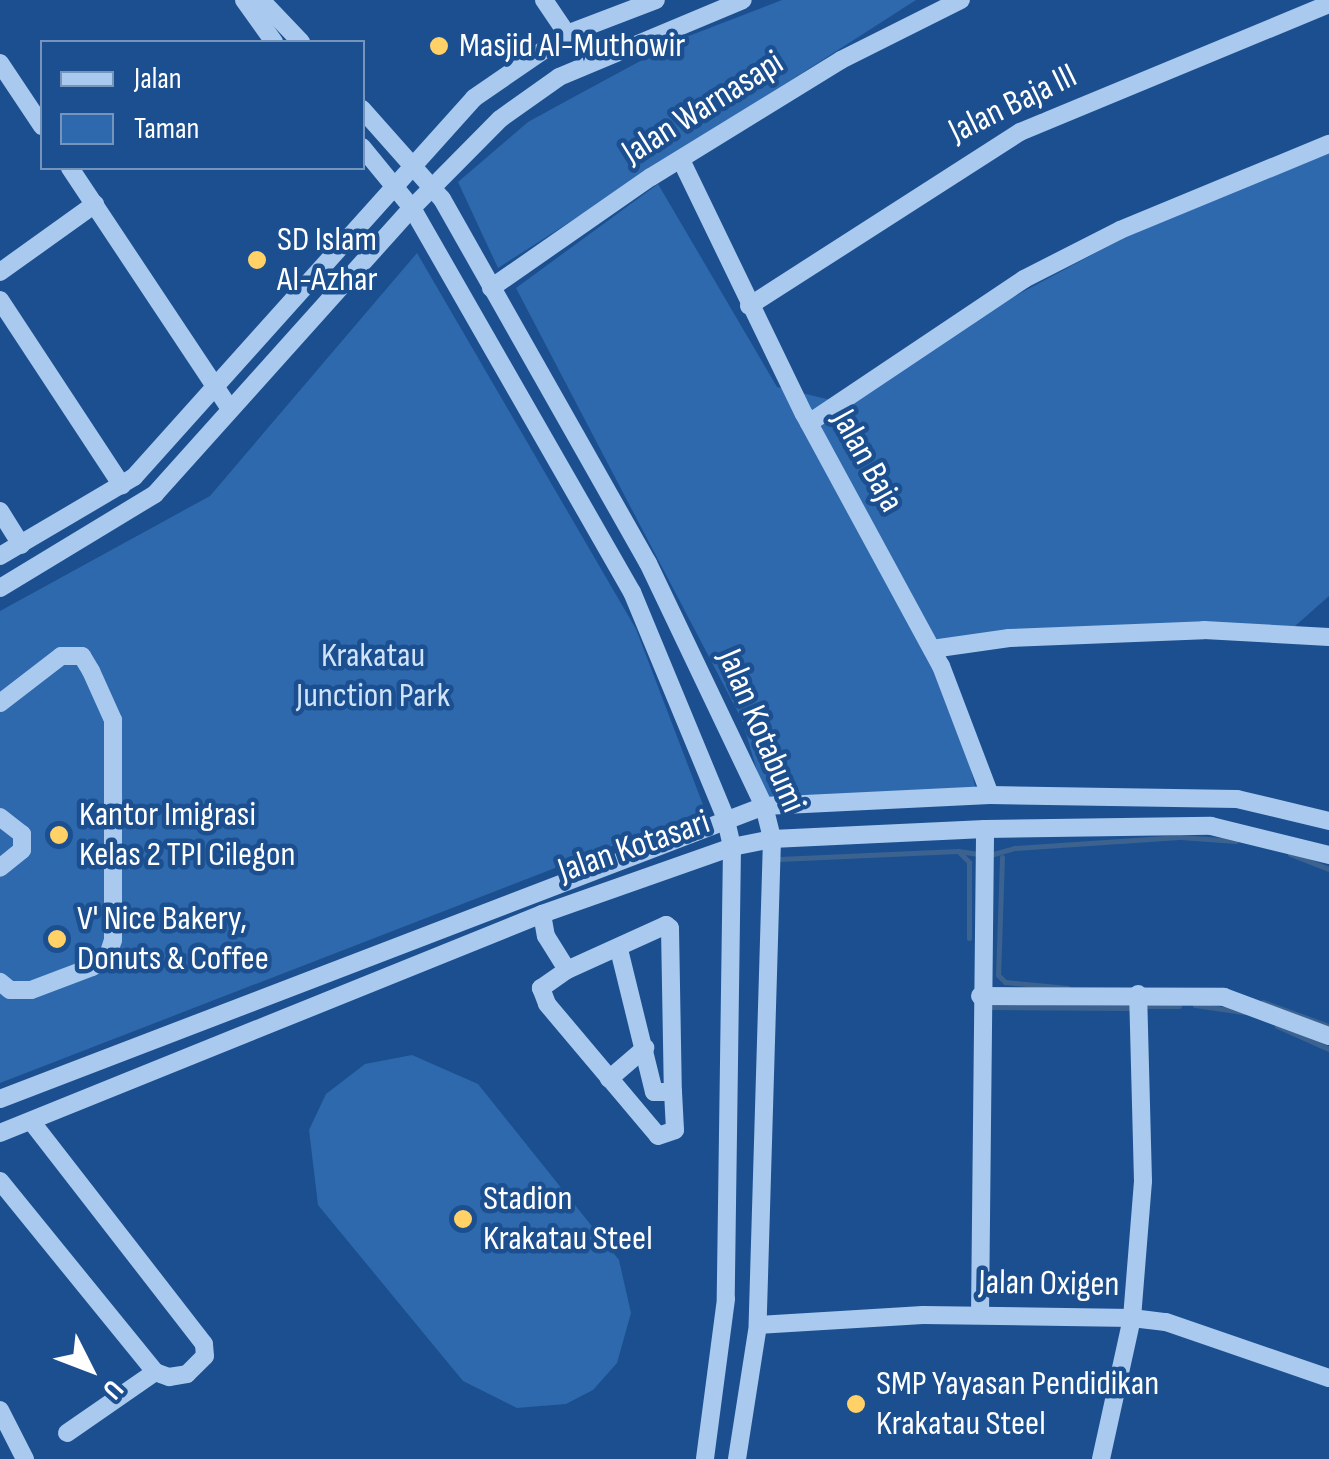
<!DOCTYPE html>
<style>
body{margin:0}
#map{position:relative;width:1329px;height:1459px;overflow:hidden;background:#1b4f8f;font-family:"Sofia Sans Condensed",sans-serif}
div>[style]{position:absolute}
.green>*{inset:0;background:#2e69ad}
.stream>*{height:5px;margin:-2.5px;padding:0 2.5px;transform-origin:2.5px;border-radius:2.5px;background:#3c6290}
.minor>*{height:18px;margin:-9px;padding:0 9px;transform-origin:9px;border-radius:9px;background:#a9c9ee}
.dots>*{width:28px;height:28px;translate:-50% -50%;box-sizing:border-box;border:5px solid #1b4f8f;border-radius:50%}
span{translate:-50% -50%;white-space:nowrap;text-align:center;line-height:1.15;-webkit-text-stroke:9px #1b4f8f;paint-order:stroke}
.poi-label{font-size:35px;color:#fff}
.left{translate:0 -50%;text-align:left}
.street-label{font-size:35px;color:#fff}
.park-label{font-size:35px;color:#cfe3fa}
.legend{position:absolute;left:40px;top:40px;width:325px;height:130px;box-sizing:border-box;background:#1b4f8f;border:2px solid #7695bc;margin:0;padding:12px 18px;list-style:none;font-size:30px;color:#fff}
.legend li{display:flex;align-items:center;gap:20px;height:50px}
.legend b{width:50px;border:2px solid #7695bc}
.north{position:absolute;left:40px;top:1319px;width:100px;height:100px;-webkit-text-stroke:8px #1b4f8f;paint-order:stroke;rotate:132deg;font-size:28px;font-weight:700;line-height:40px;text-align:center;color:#fff}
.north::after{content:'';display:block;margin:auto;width:35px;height:45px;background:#fff;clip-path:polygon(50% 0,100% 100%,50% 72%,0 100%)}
</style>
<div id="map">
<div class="green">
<i style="clip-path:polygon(782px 0,916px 0,498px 268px,458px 182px,528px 122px,570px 99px,681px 39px)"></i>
<i style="clip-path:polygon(1329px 148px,1329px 596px,1294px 627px,940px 644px,977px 794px,768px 808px,742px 720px,516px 288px,658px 184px,777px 387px,843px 403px,974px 318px,1159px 219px)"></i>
<i style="clip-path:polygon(417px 253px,636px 629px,705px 810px,0 1083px,0 611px,210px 496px)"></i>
<i style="clip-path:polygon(412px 1055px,478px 1084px,619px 1260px,631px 1313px,617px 1363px,593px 1390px,566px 1404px,517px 1408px,463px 1381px,318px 1205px,309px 1130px,326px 1094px,365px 1064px)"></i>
</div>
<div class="stream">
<i style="left:958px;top:851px;width:21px;rotate:8deg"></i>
<i style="left:1290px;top:854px;width:42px;rotate:21deg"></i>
<i style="left:990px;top:855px;width:26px;rotate:-16deg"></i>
<i style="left:1015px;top:848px;width:165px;rotate:-3.8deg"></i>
<i style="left:1180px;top:837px;width:56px;rotate:4.1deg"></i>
<i style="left:1002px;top:857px;width:118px;rotate:91.9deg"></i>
<i style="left:998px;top:975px;width:10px;rotate:45deg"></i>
<i style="left:1005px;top:982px;width:63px;rotate:5.4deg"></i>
<i style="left:779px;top:859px;width:179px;rotate:-2.6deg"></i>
<i style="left:958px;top:851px;width:16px;rotate:45deg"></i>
<i style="left:969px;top:862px;width:76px;rotate:90deg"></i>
<i style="left:1263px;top:1002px;width:70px;rotate:20deg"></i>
<i style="left:1195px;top:1005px;width:49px;rotate:8.1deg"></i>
<i style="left:1145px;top:1006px;width:34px"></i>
<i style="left:989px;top:1007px;width:142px;rotate:0.4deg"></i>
<i style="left:1277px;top:1026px;width:57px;rotate:23.9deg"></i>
</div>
<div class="minor">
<i style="left:244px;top:0;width:52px;rotate:54.5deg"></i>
<i style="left:261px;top:0;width:58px;rotate:46.4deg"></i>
<i style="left:544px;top:0;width:41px;rotate:55.9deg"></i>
<i style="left:0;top:63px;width:76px;rotate:56.3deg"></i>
<i style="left:362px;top:109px;width:120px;rotate:48.4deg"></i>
<i style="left:442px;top:199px;width:418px;rotate:60.5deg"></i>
<i style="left:648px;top:563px;width:269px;rotate:64.5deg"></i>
<i style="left:764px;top:806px;width:34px;rotate:76deg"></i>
<i style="left:772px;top:839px;width:486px;rotate:91.7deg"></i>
<i style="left:758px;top:1325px;width:136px;rotate:98.9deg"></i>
<i style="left:362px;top:147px;width:79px;rotate:50.7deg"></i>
<i style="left:412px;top:208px;width:443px;rotate:60.2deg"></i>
<i style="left:632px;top:592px;width:243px;rotate:67.5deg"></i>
<i style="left:725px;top:816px;width:32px;rotate:77deg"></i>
<i style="left:732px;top:847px;width:452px;rotate:90.8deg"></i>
<i style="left:726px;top:1299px;width:161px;rotate:97.5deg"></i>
<i style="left:682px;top:162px;width:280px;rotate:64.2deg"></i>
<i style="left:804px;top:414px;width:287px;rotate:61.5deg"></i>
<i style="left:941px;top:666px;width:138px;rotate:69.2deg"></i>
<i style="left:70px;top:168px;width:289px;rotate:56.4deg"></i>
<i style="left:0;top:272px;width:117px;rotate:-35.6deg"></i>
<i style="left:491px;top:288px;width:195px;rotate:-34.8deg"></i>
<i style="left:651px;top:177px;width:223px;rotate:-31.6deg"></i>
<i style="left:841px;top:60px;width:134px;rotate:-26.6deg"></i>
<i style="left:0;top:300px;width:222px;rotate:56.7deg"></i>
<i style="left:749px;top:306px;width:322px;rotate:-32.7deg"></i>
<i style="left:1020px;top:132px;width:334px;rotate:-22.5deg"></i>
<i style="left:809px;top:423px;width:259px;rotate:-33.8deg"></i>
<i style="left:1024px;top:279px;width:108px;rotate:-27deg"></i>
<i style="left:1120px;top:230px;width:226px;rotate:-22.4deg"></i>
<i style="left:0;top:511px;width:40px;rotate:58deg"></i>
<i style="left:0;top:556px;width:156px;rotate:-30.5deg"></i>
<i style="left:134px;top:477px;width:509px;rotate:-48.1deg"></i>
<i style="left:474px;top:98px;width:113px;rotate:-34.5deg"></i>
<i style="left:567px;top:34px;width:95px;rotate:-20.9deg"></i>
<i style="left:0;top:588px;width:181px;rotate:-31.2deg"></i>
<i style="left:155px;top:494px;width:385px;rotate:-48.1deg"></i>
<i style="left:412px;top:208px;width:125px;rotate:-45.3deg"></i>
<i style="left:500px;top:119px;width:72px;rotate:-35.4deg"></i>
<i style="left:559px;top:77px;width:199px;rotate:-22.7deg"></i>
<i style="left:932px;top:649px;width:78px;rotate:-8.1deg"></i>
<i style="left:1009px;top:638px;width:195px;rotate:-2.3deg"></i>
<i style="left:1204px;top:630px;width:125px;rotate:3.2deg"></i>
<i style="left:0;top:703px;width:77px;rotate:-37.6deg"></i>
<i style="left:61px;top:656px;width:21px"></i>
<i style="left:82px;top:656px;width:17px;rotate:59deg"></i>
<i style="left:91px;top:671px;width:54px;rotate:65.8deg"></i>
<i style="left:113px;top:720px;width:220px;rotate:90deg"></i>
<i style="left:113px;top:940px;width:19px;rotate:108deg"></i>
<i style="left:107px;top:958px;width:17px;rotate:149deg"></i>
<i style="left:92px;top:967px;width:65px;rotate:159.3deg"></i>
<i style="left:31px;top:990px;width:21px;rotate:180deg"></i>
<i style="left:10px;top:990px;width:13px;rotate:-141deg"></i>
<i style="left:0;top:817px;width:28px;rotate:38deg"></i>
<i style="left:22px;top:834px;width:16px;rotate:90deg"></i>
<i style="left:22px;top:850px;width:28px;rotate:141deg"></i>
<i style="left:542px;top:914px;width:22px;rotate:80deg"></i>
<i style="left:546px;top:936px;width:40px;rotate:58deg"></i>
<i style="left:567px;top:970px;width:109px;rotate:-24.4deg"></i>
<i style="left:666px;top:925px;width:5px;rotate:37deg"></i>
<i style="left:670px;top:928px;width:164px;rotate:89deg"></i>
<i style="left:673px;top:1092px;width:19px;rotate:180deg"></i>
<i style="left:654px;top:1092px;width:147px;rotate:-103.8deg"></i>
<i style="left:567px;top:970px;width:32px;rotate:145deg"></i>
<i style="left:541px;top:988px;width:17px;rotate:69deg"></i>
<i style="left:547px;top:1004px;width:172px;rotate:49.9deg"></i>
<i style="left:658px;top:1136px;width:18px;rotate:-19deg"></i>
<i style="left:675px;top:1130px;width:38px;rotate:-93deg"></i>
<i style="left:980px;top:996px;width:244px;rotate:0.2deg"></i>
<i style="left:1224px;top:997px;width:112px;rotate:20.4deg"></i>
<i style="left:609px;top:1079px;width:48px;rotate:-40.7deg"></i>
<i style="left:0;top:1099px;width:818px;rotate:-20.98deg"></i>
<i style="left:764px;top:806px;width:226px;rotate:-2.8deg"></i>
<i style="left:990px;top:795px;width:247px;rotate:0.9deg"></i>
<i style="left:1237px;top:799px;width:95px;rotate:13.4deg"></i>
<i style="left:0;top:1133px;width:585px;rotate:-22deg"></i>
<i style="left:542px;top:914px;width:201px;rotate:-19.4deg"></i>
<i style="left:732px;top:847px;width:41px;rotate:-11.3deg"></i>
<i style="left:772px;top:839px;width:213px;rotate:-2.7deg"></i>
<i style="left:985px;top:829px;width:226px;rotate:-0.8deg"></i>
<i style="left:1211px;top:826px;width:122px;rotate:13.8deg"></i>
<i style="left:0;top:1181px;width:246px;rotate:50.9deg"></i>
<i style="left:155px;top:1372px;width:15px;rotate:20deg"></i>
<i style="left:169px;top:1377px;width:18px;rotate:-9deg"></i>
<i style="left:187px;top:1374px;width:25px;rotate:-45deg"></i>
<i style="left:205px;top:1356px;width:12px;rotate:-95deg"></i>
<i style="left:204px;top:1344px;width:282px;rotate:-127.8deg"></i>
<i style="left:980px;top:1315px;width:486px;rotate:-89.4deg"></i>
<i style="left:758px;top:1325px;width:165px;rotate:-3.5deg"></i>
<i style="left:923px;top:1315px;width:209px;rotate:0.8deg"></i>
<i style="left:1132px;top:1318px;width:34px;rotate:7deg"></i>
<i style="left:1166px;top:1322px;width:172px;rotate:19deg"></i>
<i style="left:0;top:1410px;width:55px;rotate:63deg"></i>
<i style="left:67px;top:1433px;width:107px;rotate:-34.7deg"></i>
<i style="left:1101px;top:1459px;width:144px;rotate:-77.6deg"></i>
<i style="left:1132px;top:1318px;width:137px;rotate:-85.4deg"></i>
<i style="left:1143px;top:1181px;width:187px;rotate:-91.5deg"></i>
</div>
<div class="dots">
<i style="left:439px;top:46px;background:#ffd166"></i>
<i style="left:257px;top:260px;background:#ffd166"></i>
<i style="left:59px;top:835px;background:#ffd166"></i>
<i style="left:57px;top:939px;background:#ffd166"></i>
<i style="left:463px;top:1219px;background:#ffd166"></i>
<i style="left:856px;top:1404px;background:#ffd166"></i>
</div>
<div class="poi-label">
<span class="left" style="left:459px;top:46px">Masjid Al-Muthowir</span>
<span class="left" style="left:277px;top:260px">SD Islam<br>Al-Azhar</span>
<span class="left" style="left:79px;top:835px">Kantor Imigrasi<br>Kelas 2 TPI Cilegon</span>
<span class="left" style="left:77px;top:939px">V' Nice Bakery,<br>Donuts &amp; Coffee</span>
<span class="left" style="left:483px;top:1219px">Stadion<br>Krakatau Steel</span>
<span class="left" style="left:876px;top:1404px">SMP Yayasan Pendidikan<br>Krakatau Steel</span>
</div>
<div class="street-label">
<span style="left:1013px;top:104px;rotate:-26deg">Jalan Baja III</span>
<span style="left:703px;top:108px;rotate:-32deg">Jalan Warnasapi</span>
<span style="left:867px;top:461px;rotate:61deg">Jalan Baja</span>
<span style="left:761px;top:731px;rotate:67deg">Jalan Kotabumi</span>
<span style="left:634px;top:847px;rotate:-19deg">Jalan Kotasari</span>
<span style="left:1049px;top:1284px;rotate:1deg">Jalan Oxigen</span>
</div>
<div class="park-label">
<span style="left:373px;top:676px">Krakatau<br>Junction Park</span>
</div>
<ul class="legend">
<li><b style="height:12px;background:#a9c9ee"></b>Jalan</li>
<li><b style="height:28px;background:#2e69ad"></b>Taman</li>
</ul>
<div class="north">U</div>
</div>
